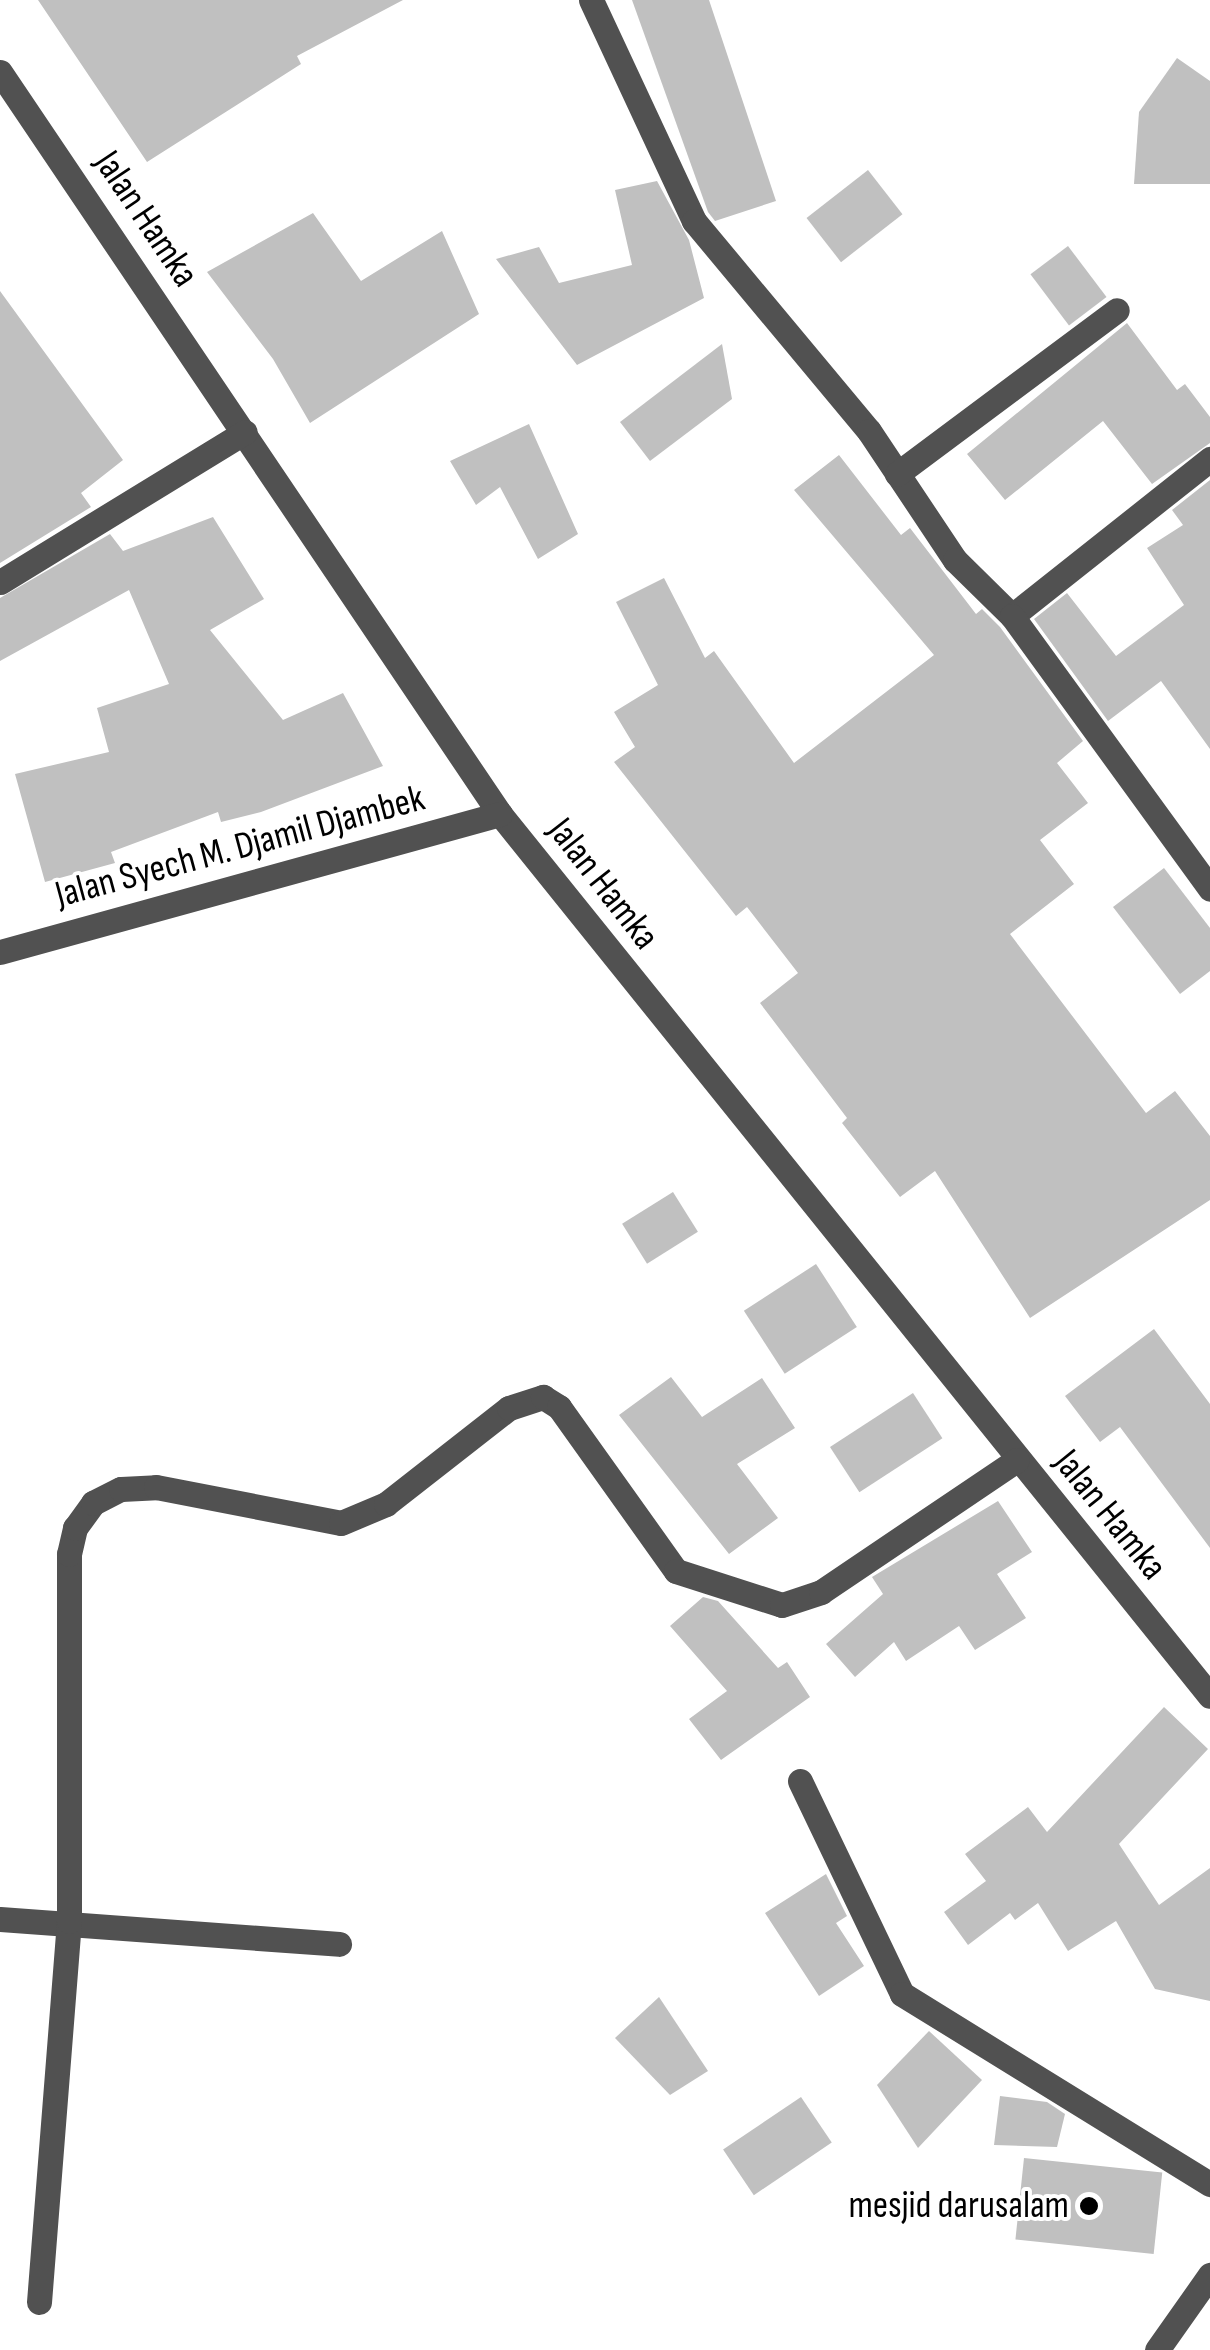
<!DOCTYPE html>
<style>
body{margin:0}
#map{position:relative;width:1210px;height:2350px;overflow:hidden;background:#fff;font-family:"Sofia Sans Condensed",sans-serif}
div>[style]{position:absolute}
.building>*{inset:0;background:#c0c0c0;transform-origin:0 0}
.minor>*{height:25px;margin:-12.5px;padding:0 12.5px;transform-origin:12.5px;border-radius:12.5px;background:#515151}
.dots>*{width:28px;height:28px;translate:-50% -50%;box-sizing:border-box;border:5px solid #fff;border-radius:50%}
span{translate:-50% -50%;white-space:nowrap;text-align:center;line-height:1.15;-webkit-text-stroke:8px #fff;paint-order:stroke}
.street-label{font-size:38px;color:#000}
.poi-label{font-size:38px;color:#000}
.right{translate:-100% -50%;text-align:right}
</style>
<div id="map">
<div class="building">
<i style="clip-path:polygon(38px 0,403px 0,297px 56px,301px 64px,147px 162px)"></i>
<i style="clip-path:polygon(632px 0,709px 0,776px 201px,715px 221px,708px 212px)"></i>
<i style="clip-path:polygon(1177px 58px,1210px 81px,1210px 184px,1134px 184px,1139px 112px)"></i>
<i style="left:868px;top:170px;width:56px;height:78px;rotate:52deg"></i>
<i style="clip-path:polygon(657px 181px,689px 240px,704px 298px,577px 365px,496px 259px,539px 247px,559px 283px,632px 265px,615px 190px)"></i>
<i style="clip-path:polygon(313px 213px,361px 281px,442px 231px,479px 314px,310px 423px,273px 359px,207px 272px)"></i>
<i style="left:1068px;top:246px;width:64px;height:47px;rotate:53deg"></i>
<i style="clip-path:polygon(0 291px,123px 460px,81px 493px,91px 507px,0 563px)"></i>
<i style="clip-path:polygon(1127px 323px,1177px 390px,1185px 384px,1210px 417px,1210px 443px,1152px 484px,1103px 421px,1005px 500px,967px 454px)"></i>
<i style="clip-path:polygon(722px 344px,732px 399px,650px 461px,620px 422px)"></i>
<i style="clip-path:polygon(529px 424px,578px 534px,538px 559px,500px 487px,476px 505px,450px 461px)"></i>
<i style="clip-path:polygon(839px 455px,901px 535px,910px 528px,976px 614px,982px 609px,1000px 627px,1083px 741px,1057px 763px,1088px 803px,1040px 840px,1074px 884px,1010px 934px,1146px 1113px,1175px 1091px,1210px 1136px,1210px 1200px,1030px 1318px,935px 1171px,900px 1197px,842px 1123px,847px 1118px,760px 1003px,798px 973px,747px 907px,736px 916px,614px 762px,635px 747px,614px 712px,658px 685px,616px 602px,664px 578px,705px 658px,714px 651px,794px 763px,934px 655px,794px 490px)"></i>
<i style="clip-path:polygon(1210px 480px,1210px 749px,1161px 681px,1108px 721px,1034px 619px,1067px 593px,1116px 656px,1184px 605px,1147px 548px,1183px 525px,1172px 510px)"></i>
<i style="clip-path:polygon(213px 517px,264px 599px,210px 630px,283px 720px,343px 693px,383px 766px,261px 812px,221px 822px,218px 812px,111px 852px,115px 863px,45px 882px,15px 774px,109px 752px,97px 708px,169px 684px,129px 590px,0 661px,0 598px,110px 534px,123px 551px)"></i>
<i style="clip-path:polygon(1164px 868px,1210px 928px,1210px 971px,1180px 994px,1113px 907px)"></i>
<i style="left:673px;top:1192px;width:47px;height:60px;rotate:58deg"></i>
<i style="left:816px;top:1264px;width:75px;height:86px;rotate:57deg"></i>
<i style="clip-path:polygon(1154px 1329px,1210px 1404px,1210px 1548px,1120px 1427px,1100px 1442px,1065px 1396px)"></i>
<i style="clip-path:polygon(671px 1377px,702px 1417px,762px 1378px,795px 1428px,737px 1464px,778px 1518px,729px 1554px,619px 1415px)"></i>
<i style="left:913px;top:1393px;width:54px;height:99px;rotate:57deg"></i>
<i style="clip-path:polygon(998px 1501px,1032px 1552px,997px 1574px,1026px 1618px,975px 1650px,959px 1626px,906px 1661px,894px 1642px,855px 1677px,826px 1644px,883px 1594px,872px 1577px)"></i>
<i style="clip-path:polygon(703px 1597px,718px 1601px,778px 1668px,787px 1662px,810px 1697px,721px 1760px,689px 1719px,727px 1691px,670px 1626px)"></i>
<i style="clip-path:polygon(1164px 1707px,1208px 1749px,1119px 1844px,1159px 1905px,1210px 1868px,1210px 2001px,1155px 1989px,1116px 1921px,1068px 1951px,1038px 1903px,1015px 1920px,1010px 1913px,968px 1945px,944px 1912px,986px 1881px,965px 1854px,1028px 1807px,1047px 1832px)"></i>
<i style="clip-path:polygon(826px 1874px,847px 1916px,836px 1923px,864px 1966px,819px 1996px,765px 1913px)"></i>
<i style="clip-path:polygon(659px 1997px,708px 2071px,670px 2095px,615px 2038px)"></i>
<i style="clip-path:polygon(929px 2031px,982px 2080px,918px 2148px,877px 2085px)"></i>
<i style="clip-path:polygon(1000px 2096px,1047px 2102px,1065px 2114px,1057px 2147px,994px 2145px)"></i>
<i style="left:801px;top:2097px;width:55px;height:94px;rotate:56deg"></i>
<i style="left:1024px;top:2158px;width:139px;height:82px;rotate:6deg"></i>
</div>
<div class="minor">
<i style="left:591px;top:0;width:244px;rotate:65deg"></i>
<i style="left:694px;top:221px;width:273px;rotate:50.2deg"></i>
<i style="left:869px;top:431px;width:155px;rotate:56.3deg"></i>
<i style="left:955px;top:560px;width:80px;rotate:44.5deg"></i>
<i style="left:1012px;top:616px;width:253px;rotate:-38.4deg"></i>
<i style="left:0;top:72px;width:895px;rotate:56.03deg"></i>
<i style="left:500px;top:814px;width:1132px;rotate:51.17deg"></i>
<i style="left:897px;top:474px;width:274px;rotate:-36.7deg"></i>
<i style="left:0;top:582px;width:287px;rotate:-31.5deg"></i>
<i style="left:1012px;top:616px;width:337px;rotate:54deg"></i>
<i style="left:0;top:952px;width:519px;rotate:-15.43deg"></i>
<i style="left:800px;top:1781px;width:236px;rotate:64.4deg"></i>
<i style="left:902px;top:1994px;width:362px;rotate:31.7deg"></i>
<i style="left:0;top:1919px;width:340px;rotate:4.2deg"></i>
<i style="left:39px;top:2302px;width:382px;rotate:-85.5deg"></i>
<i style="left:69px;top:1921px;width:367px;rotate:-90deg"></i>
<i style="left:69px;top:1554px;width:27px;rotate:-77deg"></i>
<i style="left:75px;top:1528px;width:31px;rotate:-54deg"></i>
<i style="left:93px;top:1503px;width:31px;rotate:-27deg"></i>
<i style="left:121px;top:1489px;width:35px;rotate:-3deg"></i>
<i style="left:156px;top:1487px;width:188px;rotate:11deg"></i>
<i style="left:341px;top:1523px;width:49px;rotate:-22.9deg"></i>
<i style="left:386px;top:1504px;width:156px;rotate:-38deg"></i>
<i style="left:509px;top:1408px;width:36px;rotate:-18deg"></i>
<i style="left:543px;top:1397px;width:19px;rotate:32deg"></i>
<i style="left:559px;top:1407px;width:201px;rotate:54.5deg"></i>
<i style="left:676px;top:1571px;width:111px;rotate:17.8deg"></i>
<i style="left:782px;top:1605px;width:41px;rotate:-18.4deg"></i>
<i style="left:821px;top:1592px;width:236px;rotate:-34deg"></i>
<i style="left:1157px;top:2350px;width:92px;rotate:-54.8deg"></i>
</div>
<div class="dots">
<i style="left:1089px;top:2206px;background:#000"></i>
</div>
<div class="street-label">
<span style="left:146px;top:219px;rotate:56deg">Jalan Hamka</span>
<span style="left:240px;top:847px;rotate:-15deg">Jalan Syech M. Djamil Djambek</span>
<span style="left:603px;top:884px;rotate:52deg">Jalan Hamka</span>
<span style="left:1110px;top:1515px;rotate:51deg">Jalan Hamka</span>
</div>
<div class="poi-label">
<span class="right" style="left:1069px;top:2206px">mesjid darusalam</span>
</div>
</div>
